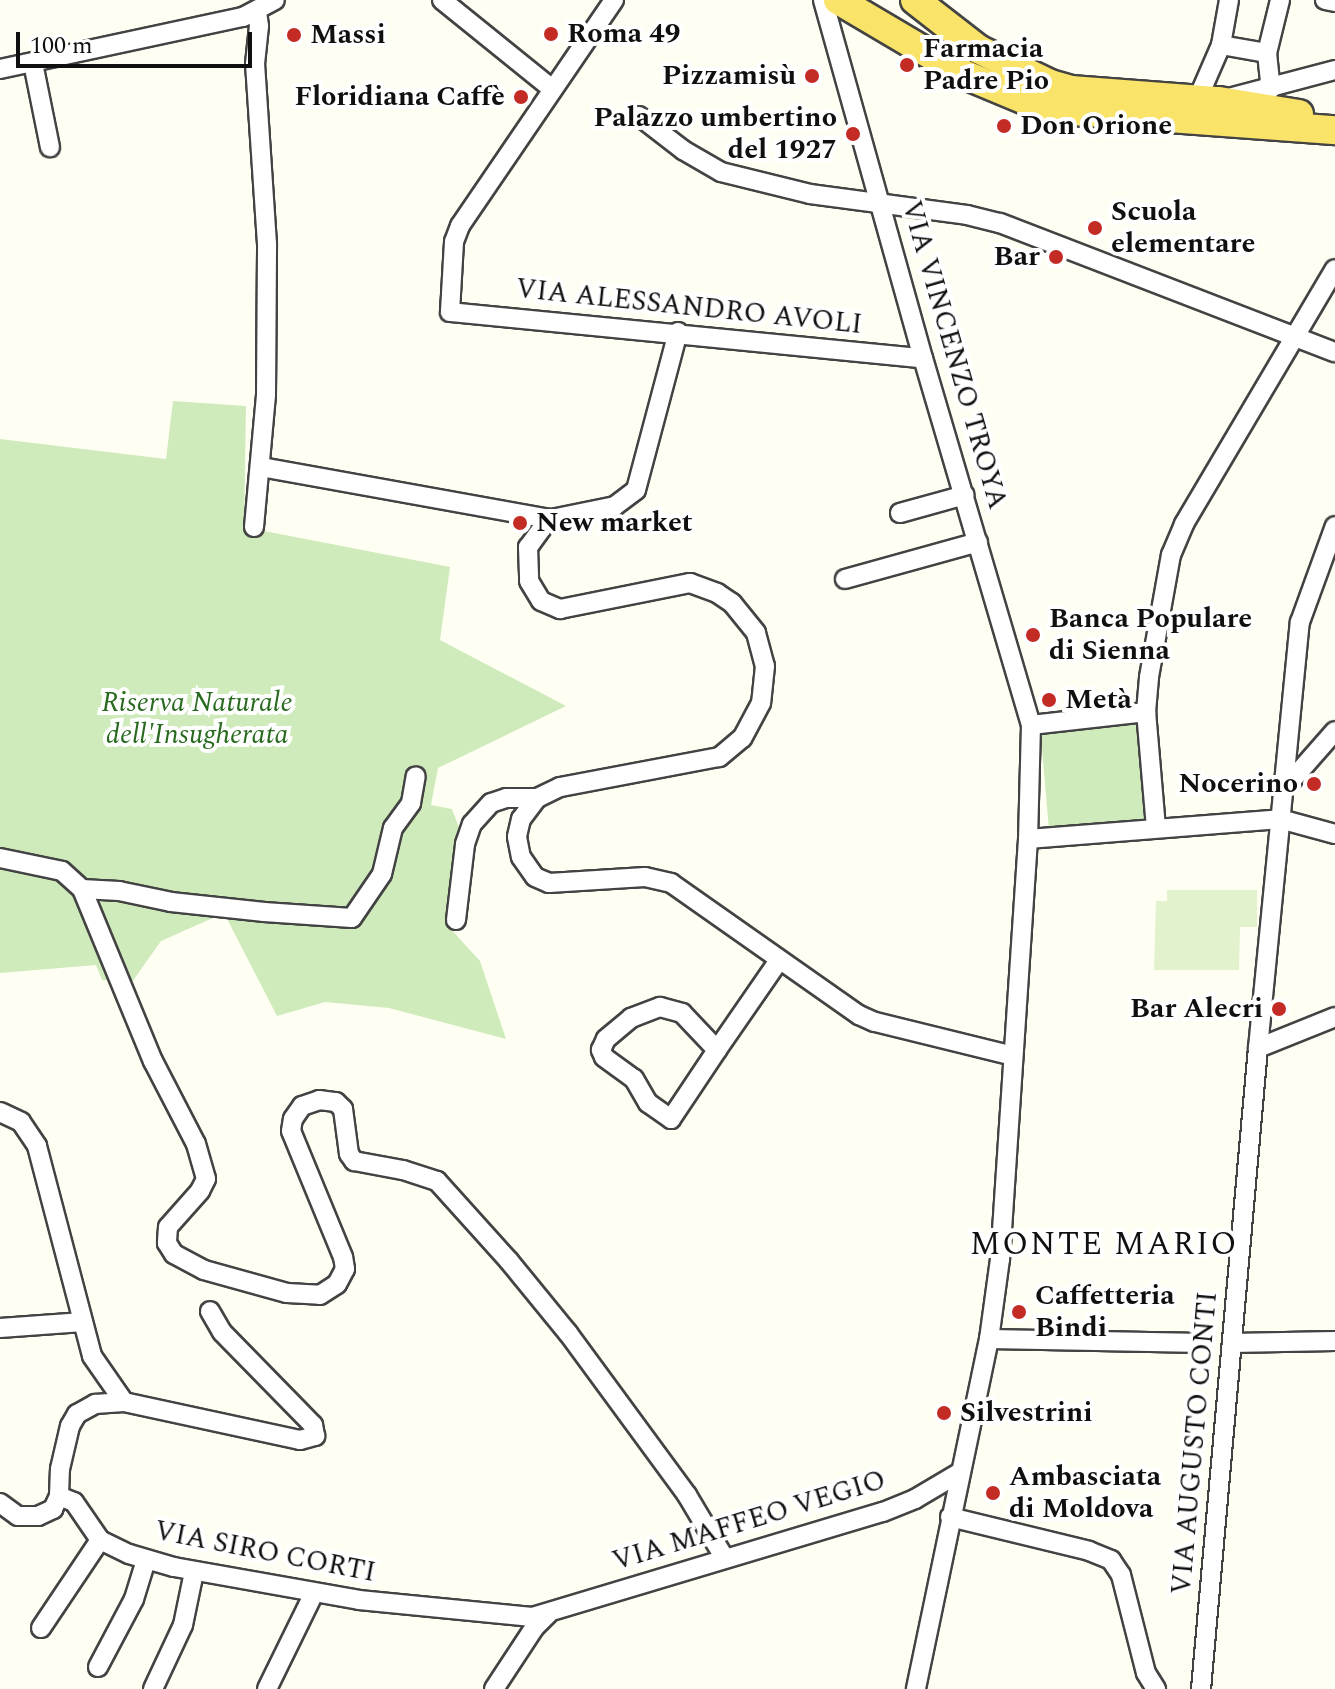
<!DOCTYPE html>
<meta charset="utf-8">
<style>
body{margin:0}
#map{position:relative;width:1335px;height:1689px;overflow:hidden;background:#fffef3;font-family:Spectral,serif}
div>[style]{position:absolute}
.green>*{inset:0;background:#d0ebbb;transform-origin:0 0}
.pitch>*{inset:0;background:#e2f2cd}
.roads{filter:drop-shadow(2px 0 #434343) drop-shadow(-2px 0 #434343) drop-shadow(0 2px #434343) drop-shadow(0 -2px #434343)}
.minor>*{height:18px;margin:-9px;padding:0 9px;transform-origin:9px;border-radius:9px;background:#fff}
.primary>*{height:28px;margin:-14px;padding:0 14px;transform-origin:14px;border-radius:14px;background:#fae369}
.dots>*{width:22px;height:22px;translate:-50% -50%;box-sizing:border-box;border:4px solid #fff;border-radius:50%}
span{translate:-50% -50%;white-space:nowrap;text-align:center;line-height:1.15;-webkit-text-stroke:8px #fff;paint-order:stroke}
.poi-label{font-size:28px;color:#101010;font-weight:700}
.left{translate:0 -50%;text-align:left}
.right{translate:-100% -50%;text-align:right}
.street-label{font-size:28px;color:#101010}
.park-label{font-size:28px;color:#276a1e;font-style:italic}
.quarter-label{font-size:32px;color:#101010;letter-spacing:2px}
.scale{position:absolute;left:16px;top:32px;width:236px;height:36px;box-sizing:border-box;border:4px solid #101010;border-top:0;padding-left:10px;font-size:24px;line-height:28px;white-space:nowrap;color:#101010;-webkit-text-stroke:6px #fff;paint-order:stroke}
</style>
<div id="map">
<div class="green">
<i style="clip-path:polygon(173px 401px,246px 406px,244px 527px,450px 567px,440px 640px,566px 706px,438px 768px,431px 805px,452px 809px,460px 830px,448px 926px,480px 961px,506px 1039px,389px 1008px,325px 1002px,277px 1016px,224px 913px,161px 941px,132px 982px,102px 980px,96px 965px,0 973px,0 439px,166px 459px)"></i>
<i style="left:1142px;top:722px;width:100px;height:102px;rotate:85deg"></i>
</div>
<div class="pitch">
<i style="clip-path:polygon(1167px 890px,1257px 890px,1257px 927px,1240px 927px,1239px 970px,1154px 970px,1156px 901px,1167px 901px)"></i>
</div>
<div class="roads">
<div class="minor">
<i style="left:442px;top:0;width:140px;rotate:38.9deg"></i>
<i style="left:614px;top:0;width:273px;rotate:124.3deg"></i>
<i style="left:460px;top:226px;width:17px;rotate:111deg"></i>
<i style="left:454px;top:242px;width:70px;rotate:93.3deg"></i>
<i style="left:450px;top:312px;width:475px;rotate:5.6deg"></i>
<i style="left:823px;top:0;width:372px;rotate:74.4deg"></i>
<i style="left:923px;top:358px;width:383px;rotate:73.6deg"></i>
<i style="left:1031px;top:725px;width:114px;rotate:91.5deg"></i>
<i style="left:1028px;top:839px;width:421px;rotate:93.8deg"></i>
<i style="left:1000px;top:1259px;width:81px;rotate:97.8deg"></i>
<i style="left:989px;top:1339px;width:358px;rotate:101.8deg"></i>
<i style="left:1229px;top:0;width:46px;rotate:100.1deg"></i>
<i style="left:1221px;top:45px;width:47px;rotate:9.9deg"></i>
<i style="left:1267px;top:53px;width:36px;rotate:84deg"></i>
<i style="left:1325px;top:0;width:10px;rotate:11deg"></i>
<i style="left:1267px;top:53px;width:55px;rotate:-76.2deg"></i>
<i style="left:33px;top:63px;width:86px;rotate:78.6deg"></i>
<i style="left:0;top:69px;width:249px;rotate:-12.1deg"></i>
<i style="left:243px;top:17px;width:36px;rotate:-28deg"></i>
<i style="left:1198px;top:98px;width:58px;rotate:-66.5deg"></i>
<i style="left:1229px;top:98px;width:110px;rotate:-14.8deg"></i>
<i style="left:639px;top:116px;width:56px;rotate:37.7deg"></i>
<i style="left:683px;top:150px;width:44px;rotate:30.1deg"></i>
<i style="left:721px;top:172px;width:92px;rotate:13.9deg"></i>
<i style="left:810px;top:194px;width:158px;rotate:7.6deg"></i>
<i style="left:967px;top:215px;width:34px;rotate:14deg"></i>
<i style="left:1000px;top:223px;width:359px;rotate:21.1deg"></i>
<i style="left:678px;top:332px;width:163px;rotate:104.9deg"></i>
<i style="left:636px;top:490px;width:26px;rotate:143deg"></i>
<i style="left:615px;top:506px;width:65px;rotate:168.5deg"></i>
<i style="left:551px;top:519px;width:8px;rotate:140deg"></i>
<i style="left:545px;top:524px;width:29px;rotate:126deg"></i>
<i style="left:528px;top:547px;width:34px;rotate:88deg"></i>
<i style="left:529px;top:581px;width:23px;rotate:59deg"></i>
<i style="left:541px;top:601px;width:21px;rotate:23deg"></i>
<i style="left:560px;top:609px;width:133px;rotate:-11.3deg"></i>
<i style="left:690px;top:583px;width:29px;rotate:20deg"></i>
<i style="left:717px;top:593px;width:18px;rotate:34deg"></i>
<i style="left:732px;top:603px;width:38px;rotate:51deg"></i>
<i style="left:756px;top:633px;width:34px;rotate:75deg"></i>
<i style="left:765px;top:666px;width:37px;rotate:96deg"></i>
<i style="left:761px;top:703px;width:40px;rotate:118deg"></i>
<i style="left:742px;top:738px;width:30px;rotate:140deg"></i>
<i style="left:719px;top:757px;width:162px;rotate:169.3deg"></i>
<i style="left:560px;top:787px;width:25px;rotate:154deg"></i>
<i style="left:537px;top:798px;width:26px;rotate:127deg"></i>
<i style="left:521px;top:819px;width:18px;rotate:103deg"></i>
<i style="left:517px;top:837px;width:20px;rotate:79deg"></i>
<i style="left:521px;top:857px;width:24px;rotate:55deg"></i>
<i style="left:535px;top:877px;width:15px;rotate:23deg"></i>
<i style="left:549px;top:883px;width:96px;rotate:-3.6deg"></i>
<i style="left:645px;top:877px;width:27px;rotate:13deg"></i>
<i style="left:671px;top:883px;width:230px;rotate:35.1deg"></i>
<i style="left:859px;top:1015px;width:17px;rotate:24deg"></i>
<i style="left:875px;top:1022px;width:142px;rotate:13.8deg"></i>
<i style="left:261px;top:467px;width:295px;rotate:10.2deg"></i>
<i style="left:900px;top:513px;width:67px;rotate:-15.5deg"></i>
<i style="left:254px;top:527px;width:133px;rotate:-84.8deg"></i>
<i style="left:266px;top:395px;width:151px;rotate:-89.6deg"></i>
<i style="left:267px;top:244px;width:180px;rotate:-93.8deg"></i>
<i style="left:255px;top:64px;width:38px;rotate:-84deg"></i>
<i style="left:259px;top:26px;width:15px;rotate:-98deg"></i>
<i style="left:845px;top:579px;width:138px;rotate:-15.5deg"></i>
<i style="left:1031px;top:725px;width:116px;rotate:-6.4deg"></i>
<i style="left:1284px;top:789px;width:77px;rotate:-48.7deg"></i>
<i style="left:1156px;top:828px;width:116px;rotate:-94.9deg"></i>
<i style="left:1146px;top:712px;width:35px;rotate:-85deg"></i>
<i style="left:1149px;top:677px;width:124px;rotate:-79.8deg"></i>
<i style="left:1171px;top:555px;width:34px;rotate:-67deg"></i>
<i style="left:1184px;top:524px;width:296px;rotate:-59.4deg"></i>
<i style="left:1028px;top:839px;width:253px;rotate:-4.5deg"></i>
<i style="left:1280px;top:819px;width:57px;rotate:15.3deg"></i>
<i style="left:0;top:858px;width:63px;rotate:11.8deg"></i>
<i style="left:62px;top:871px;width:27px;rotate:42deg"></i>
<i style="left:82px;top:889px;width:186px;rotate:67.6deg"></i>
<i style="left:153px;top:1061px;width:93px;rotate:62.6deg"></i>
<i style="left:196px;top:1144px;width:36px;rotate:74deg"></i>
<i style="left:206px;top:1179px;width:13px;rotate:117deg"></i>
<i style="left:200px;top:1191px;width:48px;rotate:131.6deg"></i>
<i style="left:168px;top:1227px;width:16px;rotate:94deg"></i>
<i style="left:167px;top:1243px;width:13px;rotate:58deg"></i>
<i style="left:174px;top:1254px;width:34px;rotate:28deg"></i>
<i style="left:204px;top:1270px;width:86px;rotate:15.5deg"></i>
<i style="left:287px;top:1293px;width:33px;rotate:3deg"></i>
<i style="left:320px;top:1295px;width:20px;rotate:-33deg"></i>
<i style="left:337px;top:1284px;width:17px;rotate:-62deg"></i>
<i style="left:345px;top:1269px;width:12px;rotate:-99deg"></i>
<i style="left:343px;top:1257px;width:136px;rotate:-112.4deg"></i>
<i style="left:291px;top:1131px;width:12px;rotate:-81deg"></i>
<i style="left:293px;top:1119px;width:16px;rotate:-55deg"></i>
<i style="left:302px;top:1106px;width:18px;rotate:-19deg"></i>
<i style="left:319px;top:1100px;width:17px;rotate:7deg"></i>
<i style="left:336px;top:1102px;width:10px;rotate:45deg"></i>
<i style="left:343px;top:1109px;width:45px;rotate:82.4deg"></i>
<i style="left:349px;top:1154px;width:9px;rotate:54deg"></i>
<i style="left:354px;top:1161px;width:50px;rotate:10.4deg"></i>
<i style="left:403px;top:1170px;width:36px;rotate:18deg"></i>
<i style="left:437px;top:1181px;width:108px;rotate:48deg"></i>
<i style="left:509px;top:1261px;width:93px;rotate:50.7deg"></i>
<i style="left:568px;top:1333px;width:201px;rotate:53.7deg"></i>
<i style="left:687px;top:1495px;width:72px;rotate:59.2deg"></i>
<i style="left:82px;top:889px;width:37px;rotate:3deg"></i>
<i style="left:119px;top:891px;width:53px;rotate:11.9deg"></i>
<i style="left:171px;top:902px;width:94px;rotate:6.1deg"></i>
<i style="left:264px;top:912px;width:88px;rotate:3.9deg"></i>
<i style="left:352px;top:918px;width:53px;rotate:-55.7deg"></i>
<i style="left:382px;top:874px;width:47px;rotate:-76.6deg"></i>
<i style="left:393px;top:828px;width:31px;rotate:-54deg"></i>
<i style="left:411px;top:803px;width:27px;rotate:-80deg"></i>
<i style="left:456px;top:920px;width:77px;rotate:-83.2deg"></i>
<i style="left:465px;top:844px;width:21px;rotate:-71deg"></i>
<i style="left:472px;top:824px;width:28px;rotate:-48deg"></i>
<i style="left:491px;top:803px;width:16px;rotate:-18deg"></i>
<i style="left:506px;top:798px;width:31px"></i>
<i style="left:660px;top:1007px;width:23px;rotate:15deg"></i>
<i style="left:682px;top:1013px;width:51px;rotate:46.6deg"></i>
<i style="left:717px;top:1050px;width:83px;rotate:123.7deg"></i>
<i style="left:671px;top:1119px;width:28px;rotate:-145deg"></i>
<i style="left:648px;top:1103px;width:28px;rotate:-120deg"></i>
<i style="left:634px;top:1079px;width:37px;rotate:-144deg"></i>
<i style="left:604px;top:1057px;width:8px;rotate:-113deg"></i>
<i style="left:601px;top:1050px;width:12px;rotate:-66deg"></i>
<i style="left:606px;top:1039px;width:33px;rotate:-40deg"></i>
<i style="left:631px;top:1018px;width:31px;rotate:-21deg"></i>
<i style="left:1258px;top:1048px;width:83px;rotate:-21.9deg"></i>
<i style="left:717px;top:1050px;width:109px;rotate:-55.4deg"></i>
<i style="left:0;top:1112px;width:23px;rotate:25deg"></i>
<i style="left:21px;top:1122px;width:29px;rotate:56deg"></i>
<i style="left:37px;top:1146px;width:217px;rotate:75.3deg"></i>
<i style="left:92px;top:1356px;width:56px;rotate:55.2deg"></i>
<i style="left:0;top:1328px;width:83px;rotate:-4.1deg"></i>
<i style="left:989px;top:1339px;width:201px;rotate:1.1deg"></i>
<i style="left:1232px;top:1343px;width:103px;rotate:-1.1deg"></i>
<i style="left:59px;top:1496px;width:16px;rotate:22deg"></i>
<i style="left:74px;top:1502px;width:46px;rotate:55.6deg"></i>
<i style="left:100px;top:1540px;width:32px;rotate:26deg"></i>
<i style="left:129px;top:1554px;width:47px;rotate:16.1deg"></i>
<i style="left:174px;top:1567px;width:188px;rotate:10.1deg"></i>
<i style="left:359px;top:1600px;width:174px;rotate:5.6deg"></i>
<i style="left:532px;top:1617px;width:366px;rotate:-16.7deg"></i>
<i style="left:883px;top:1512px;width:35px;rotate:-22deg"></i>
<i style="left:915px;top:1499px;width:51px;rotate:-30.6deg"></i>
<i style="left:0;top:1503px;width:22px;rotate:36deg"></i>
<i style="left:18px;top:1516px;width:20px"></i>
<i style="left:38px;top:1516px;width:17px;rotate:-25deg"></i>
<i style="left:53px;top:1509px;width:14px;rotate:-65deg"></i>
<i style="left:59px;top:1496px;width:27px;rotate:-88deg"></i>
<i style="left:60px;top:1469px;width:44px;rotate:-76.9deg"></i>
<i style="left:70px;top:1426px;width:14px;rotate:-60deg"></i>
<i style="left:77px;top:1414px;width:21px;rotate:-29deg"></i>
<i style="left:95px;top:1404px;width:29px;rotate:-4deg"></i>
<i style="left:124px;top:1402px;width:180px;rotate:12.2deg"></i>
<i style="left:300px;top:1440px;width:16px;rotate:-15deg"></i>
<i style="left:315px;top:1436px;width:11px;rotate:-100deg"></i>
<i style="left:313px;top:1425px;width:130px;rotate:-134.4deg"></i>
<i style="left:222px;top:1332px;width:24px;rotate:-120deg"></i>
<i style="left:950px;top:1517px;width:143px;rotate:13.7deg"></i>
<i style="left:1089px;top:1551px;width:24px;rotate:22deg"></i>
<i style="left:1111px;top:1560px;width:18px;rotate:56deg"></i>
<i style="left:1121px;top:1575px;width:101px;rotate:75.7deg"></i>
<i style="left:1146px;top:1673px;width:19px;rotate:58deg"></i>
<i style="left:41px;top:1628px;width:106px;rotate:-56.2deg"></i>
<i style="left:98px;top:1667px;width:77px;rotate:-62.1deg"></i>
<i style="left:134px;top:1599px;width:41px;rotate:-72.9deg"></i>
<i style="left:153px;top:1689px;width:71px;rotate:-64.9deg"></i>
<i style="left:183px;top:1625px;width:54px;rotate:-78.3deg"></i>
<i style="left:267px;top:1689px;width:107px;rotate:-63.9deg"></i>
<i style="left:494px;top:1689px;width:73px;rotate:-56.7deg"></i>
<i style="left:534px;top:1628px;width:20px;rotate:-45deg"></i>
<i style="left:1201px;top:1689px;width:644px;rotate:-84.92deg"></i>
<i style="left:1258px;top:1048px;width:428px;rotate:-84.4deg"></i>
<i style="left:1300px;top:622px;width:102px;rotate:-70deg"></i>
</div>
<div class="primary">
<i style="left:838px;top:0;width:145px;rotate:30.6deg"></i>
<i style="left:963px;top:74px;width:91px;rotate:22.6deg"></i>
<i style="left:1047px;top:109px;width:289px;rotate:4.2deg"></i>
<i style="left:915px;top:0;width:80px;rotate:37.9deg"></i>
<i style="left:978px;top:49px;width:80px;rotate:25.9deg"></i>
<i style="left:1050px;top:84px;width:22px;rotate:16deg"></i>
<i style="left:1071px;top:90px;width:148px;rotate:4.3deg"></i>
<i style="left:1219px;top:101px;width:81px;rotate:9.2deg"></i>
</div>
</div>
<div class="dots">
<i style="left:551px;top:34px;background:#c32b25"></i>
<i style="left:294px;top:35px;background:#c32b25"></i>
<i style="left:907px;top:65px;background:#c32b25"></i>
<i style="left:812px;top:76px;background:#c32b25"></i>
<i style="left:521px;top:97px;background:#c32b25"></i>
<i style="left:1004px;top:126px;background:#c32b25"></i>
<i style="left:853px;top:134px;background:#c32b25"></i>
<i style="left:1095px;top:228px;background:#c32b25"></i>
<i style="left:1056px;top:257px;background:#c32b25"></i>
<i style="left:520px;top:523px;background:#c32b25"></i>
<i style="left:1033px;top:635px;background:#c32b25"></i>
<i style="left:1049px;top:700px;background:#c32b25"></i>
<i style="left:1314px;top:784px;background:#c32b25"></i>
<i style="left:1279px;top:1009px;background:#c32b25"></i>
<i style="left:1019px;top:1312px;background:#c32b25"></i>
<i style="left:944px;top:1413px;background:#c32b25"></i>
<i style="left:993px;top:1493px;background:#c32b25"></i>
</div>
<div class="poi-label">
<span class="left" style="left:567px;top:34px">Roma 49</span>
<span class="left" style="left:310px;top:35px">Massi</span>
<span class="left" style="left:923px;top:65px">Farmacia<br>Padre Pio</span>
<span class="right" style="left:796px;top:76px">Pizzamisù</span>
<span class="right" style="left:505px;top:97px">Floridiana Caffè</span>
<span class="right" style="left:837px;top:134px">Palazzo umbertino<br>del 1927</span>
<span class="left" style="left:1020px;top:126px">Don Orione</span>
<span class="left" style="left:1111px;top:228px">Scuola<br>elementare</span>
<span class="right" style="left:1040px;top:257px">Bar</span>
<span class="left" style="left:536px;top:523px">New market</span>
<span class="left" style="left:1049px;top:635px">Banca Populare<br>di Sienna</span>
<span class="left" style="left:1065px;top:700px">Metà</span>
<span class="right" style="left:1298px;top:784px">Nocerino</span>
<span class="right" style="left:1263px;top:1009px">Bar Alecri</span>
<span class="left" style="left:1035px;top:1312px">Caffetteria<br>Bindi</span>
<span class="left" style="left:960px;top:1413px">Silvestrini</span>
<span class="left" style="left:1009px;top:1493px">Ambasciata<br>di Moldova</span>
</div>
<div class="street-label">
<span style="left:689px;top:307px;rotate:6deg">VIA ALESSANDRO AVOLI</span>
<span style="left:954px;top:355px;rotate:74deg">VIA VINCENZO TROYA</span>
<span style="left:1195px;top:1443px;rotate:-85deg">VIA AUGUSTO CONTI</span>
<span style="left:749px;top:1521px;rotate:-17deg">VIA MAFFEO VEGIO</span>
<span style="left:265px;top:1552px;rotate:11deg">VIA SIRO CORTI</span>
</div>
<div class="park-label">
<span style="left:197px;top:719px">Riserva Naturale<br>dell'Insugherata</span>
</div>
<div class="quarter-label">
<span style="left:1104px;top:1245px">MONTE MARIO</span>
</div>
<div class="scale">100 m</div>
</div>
